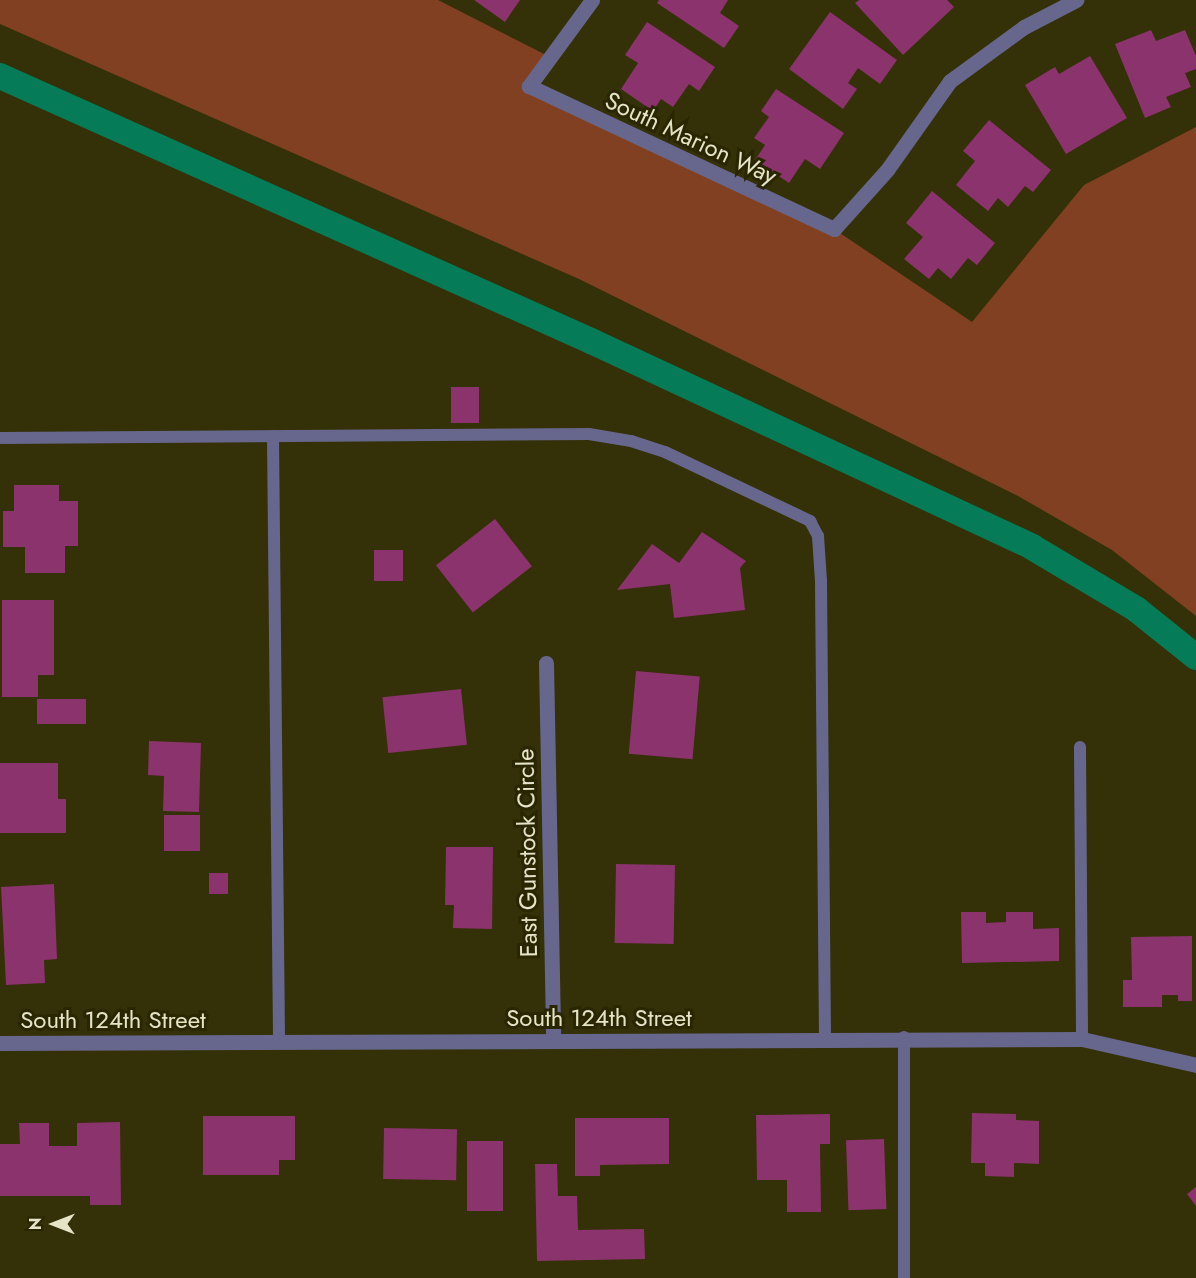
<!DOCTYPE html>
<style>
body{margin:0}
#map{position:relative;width:1196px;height:1278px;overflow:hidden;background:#343007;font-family:Jost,sans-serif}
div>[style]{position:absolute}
.green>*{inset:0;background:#824022}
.canal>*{height:26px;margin:-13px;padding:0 13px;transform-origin:13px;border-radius:13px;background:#067b57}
.building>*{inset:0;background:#8b336c;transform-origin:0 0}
.service>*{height:12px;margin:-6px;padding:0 6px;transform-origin:6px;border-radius:6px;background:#67678e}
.minor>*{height:15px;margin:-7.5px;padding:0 7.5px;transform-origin:7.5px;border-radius:7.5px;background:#67678e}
span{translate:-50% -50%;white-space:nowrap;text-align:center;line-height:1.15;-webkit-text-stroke:6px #2a2600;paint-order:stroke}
.street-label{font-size:24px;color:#e5e4c8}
.north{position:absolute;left:24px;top:1194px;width:60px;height:60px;-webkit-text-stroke:4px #2a2600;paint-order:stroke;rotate:270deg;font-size:16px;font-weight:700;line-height:24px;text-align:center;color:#e5e4c8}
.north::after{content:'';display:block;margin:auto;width:21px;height:27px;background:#e5e4c8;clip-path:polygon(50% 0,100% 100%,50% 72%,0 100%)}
</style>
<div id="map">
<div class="green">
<i style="clip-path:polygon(0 0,438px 0,550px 57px,529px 86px,834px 229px,972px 322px,1084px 185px,1196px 127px,1196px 616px,1112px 550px,1018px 496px,579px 279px,0 24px)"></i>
</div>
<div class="canal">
<i style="left:0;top:76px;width:648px;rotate:24.15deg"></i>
<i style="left:591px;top:341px;width:487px;rotate:25deg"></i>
<i style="left:1032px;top:547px;width:121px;rotate:30.8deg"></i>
<i style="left:1136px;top:609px;width:77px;rotate:38.7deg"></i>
</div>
<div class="building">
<i style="clip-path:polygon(474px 0,520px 0,505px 22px)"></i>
<i style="clip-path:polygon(659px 0,728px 0,720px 13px,739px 26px,724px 48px,657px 3px)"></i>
<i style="clip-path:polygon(859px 0,947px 0,954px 7px,903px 55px,855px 3px)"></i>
<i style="clip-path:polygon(830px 12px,897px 60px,880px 84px,858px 68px,848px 83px,857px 89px,843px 109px,789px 69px)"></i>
<i style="clip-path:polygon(647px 22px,715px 67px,699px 91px,689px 84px,673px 107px,661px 99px,653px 111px,621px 89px,638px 63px,625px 55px)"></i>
<i style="clip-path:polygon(1151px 30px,1156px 41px,1185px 30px,1196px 56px,1196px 69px,1185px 73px,1191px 87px,1166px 97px,1171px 107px,1145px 118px,1115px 44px)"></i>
<i style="clip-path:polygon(1090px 56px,1127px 118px,1066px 154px,1025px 85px,1055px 67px,1059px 74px)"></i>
<i style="clip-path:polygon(776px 89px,844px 133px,820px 169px,805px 159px,789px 183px,755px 160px,765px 145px,754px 138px,769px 117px,761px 111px)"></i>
<i style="clip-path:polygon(989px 120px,1051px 170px,1033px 192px,1025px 186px,1008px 207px,998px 198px,988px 211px,956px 185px,975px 161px,963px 151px)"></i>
<i style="clip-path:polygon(932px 191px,995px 243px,977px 265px,968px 258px,951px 279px,938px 268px,929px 279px,904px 259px,923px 237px,906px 223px)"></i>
<i style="left:479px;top:387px;width:36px;height:28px;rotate:90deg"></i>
<i style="clip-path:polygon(14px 485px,59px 485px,59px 501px,78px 501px,78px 546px,65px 546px,65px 573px,25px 573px,25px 547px,3px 547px,3px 511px,14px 511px)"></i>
<i style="left:495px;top:519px;width:60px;height:75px;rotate:52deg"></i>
<i style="clip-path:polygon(702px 532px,746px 561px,740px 568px,745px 610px,674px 618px,670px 584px,617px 590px,652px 544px,679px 563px)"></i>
<i style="left:374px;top:550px;width:29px;height:31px"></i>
<i style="clip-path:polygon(2px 600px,54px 600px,54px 675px,38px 675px,38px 697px,2px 697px)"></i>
<i style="left:636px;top:671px;width:64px;height:83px;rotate:5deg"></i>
<i style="left:461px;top:689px;width:56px;height:79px;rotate:84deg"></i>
<i style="left:37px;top:699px;width:49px;height:25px"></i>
<i style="clip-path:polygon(149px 741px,201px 743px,199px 812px,163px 811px,164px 776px,148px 775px)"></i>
<i style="clip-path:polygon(0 763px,58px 763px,58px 799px,66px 799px,66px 833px,0 833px)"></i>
<i style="left:164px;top:815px;width:36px;height:36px"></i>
<i style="clip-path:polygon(446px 847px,493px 847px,492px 929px,453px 928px,454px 905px,445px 905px)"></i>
<i style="left:616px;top:864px;width:59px;height:79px;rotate:1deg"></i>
<i style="left:209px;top:873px;width:19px;height:21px"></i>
<i style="clip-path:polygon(54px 884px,57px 959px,44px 960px,45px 983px,6px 985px,1px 887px)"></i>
<i style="clip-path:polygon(961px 912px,986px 912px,986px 923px,1006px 922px,1006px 912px,1033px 912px,1033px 929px,1059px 928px,1059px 961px,962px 963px)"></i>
<i style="clip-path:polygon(1192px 936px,1192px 1001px,1178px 1001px,1178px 995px,1162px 995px,1162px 1007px,1123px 1007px,1123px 980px,1132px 980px,1131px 937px)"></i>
<i style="clip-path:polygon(972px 1113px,1016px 1114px,1016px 1120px,1039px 1121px,1039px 1164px,1014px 1163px,1014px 1177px,985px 1176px,985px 1163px,971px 1163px)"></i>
<i style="clip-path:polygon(830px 1114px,830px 1144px,820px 1144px,821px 1212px,787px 1212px,787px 1180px,757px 1180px,756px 1115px)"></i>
<i style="clip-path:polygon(203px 1116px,295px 1116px,295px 1160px,279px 1160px,279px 1175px,203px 1175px)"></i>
<i style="clip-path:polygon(575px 1118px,669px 1118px,669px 1164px,600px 1165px,600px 1176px,575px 1176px)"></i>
<i style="clip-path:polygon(120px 1122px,121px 1205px,90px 1205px,90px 1196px,0 1196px,0 1144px,20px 1144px,19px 1123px,49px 1123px,49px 1146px,77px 1146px,77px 1123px)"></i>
<i style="left:384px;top:1128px;width:73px;height:51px;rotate:1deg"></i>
<i style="left:884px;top:1139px;width:70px;height:38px;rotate:88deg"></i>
<i style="left:467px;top:1141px;width:36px;height:70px"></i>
<i style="clip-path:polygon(535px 1164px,557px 1164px,558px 1196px,577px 1196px,578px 1230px,644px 1229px,645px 1259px,537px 1261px)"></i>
<i style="clip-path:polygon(1196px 1187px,1196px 1206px,1187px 1194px)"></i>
</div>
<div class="service">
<i style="left:273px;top:436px;width:606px;rotate:89.43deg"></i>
<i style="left:0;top:438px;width:589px;rotate:-0.39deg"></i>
<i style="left:589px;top:434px;width:43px;rotate:9.5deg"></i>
<i style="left:631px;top:441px;width:36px;rotate:18deg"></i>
<i style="left:665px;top:452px;width:161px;rotate:25.4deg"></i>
<i style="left:810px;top:521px;width:17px;rotate:62deg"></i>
<i style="left:818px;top:536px;width:45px;rotate:86.2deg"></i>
<i style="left:821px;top:581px;width:457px;rotate:89.5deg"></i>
<i style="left:1080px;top:747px;width:292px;rotate:89.6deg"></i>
<i style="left:904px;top:1278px;width:241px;rotate:-90deg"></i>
</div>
<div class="minor">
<i style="left:592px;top:0;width:107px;rotate:126.2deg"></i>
<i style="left:529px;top:86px;width:337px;rotate:25.1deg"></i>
<i style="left:834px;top:229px;width:79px;rotate:-48.1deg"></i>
<i style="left:887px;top:170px;width:109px;rotate:-54.7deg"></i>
<i style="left:950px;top:81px;width:92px;rotate:-36.1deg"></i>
<i style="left:1024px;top:27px;width:59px;rotate:-27.4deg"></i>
<i style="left:546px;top:663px;width:378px;rotate:88.9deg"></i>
<i style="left:0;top:1043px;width:1082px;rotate:-0.21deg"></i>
<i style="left:1082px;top:1039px;width:117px;rotate:12.8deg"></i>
</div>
<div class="street-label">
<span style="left:691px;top:138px;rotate:25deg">South Marion Way</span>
<span style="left:527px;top:853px;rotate:-91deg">East Gunstock Circle</span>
<span style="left:599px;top:1018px">South 124th Street</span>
<span style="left:113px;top:1020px">South 124th Street</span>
</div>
<div class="north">N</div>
</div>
